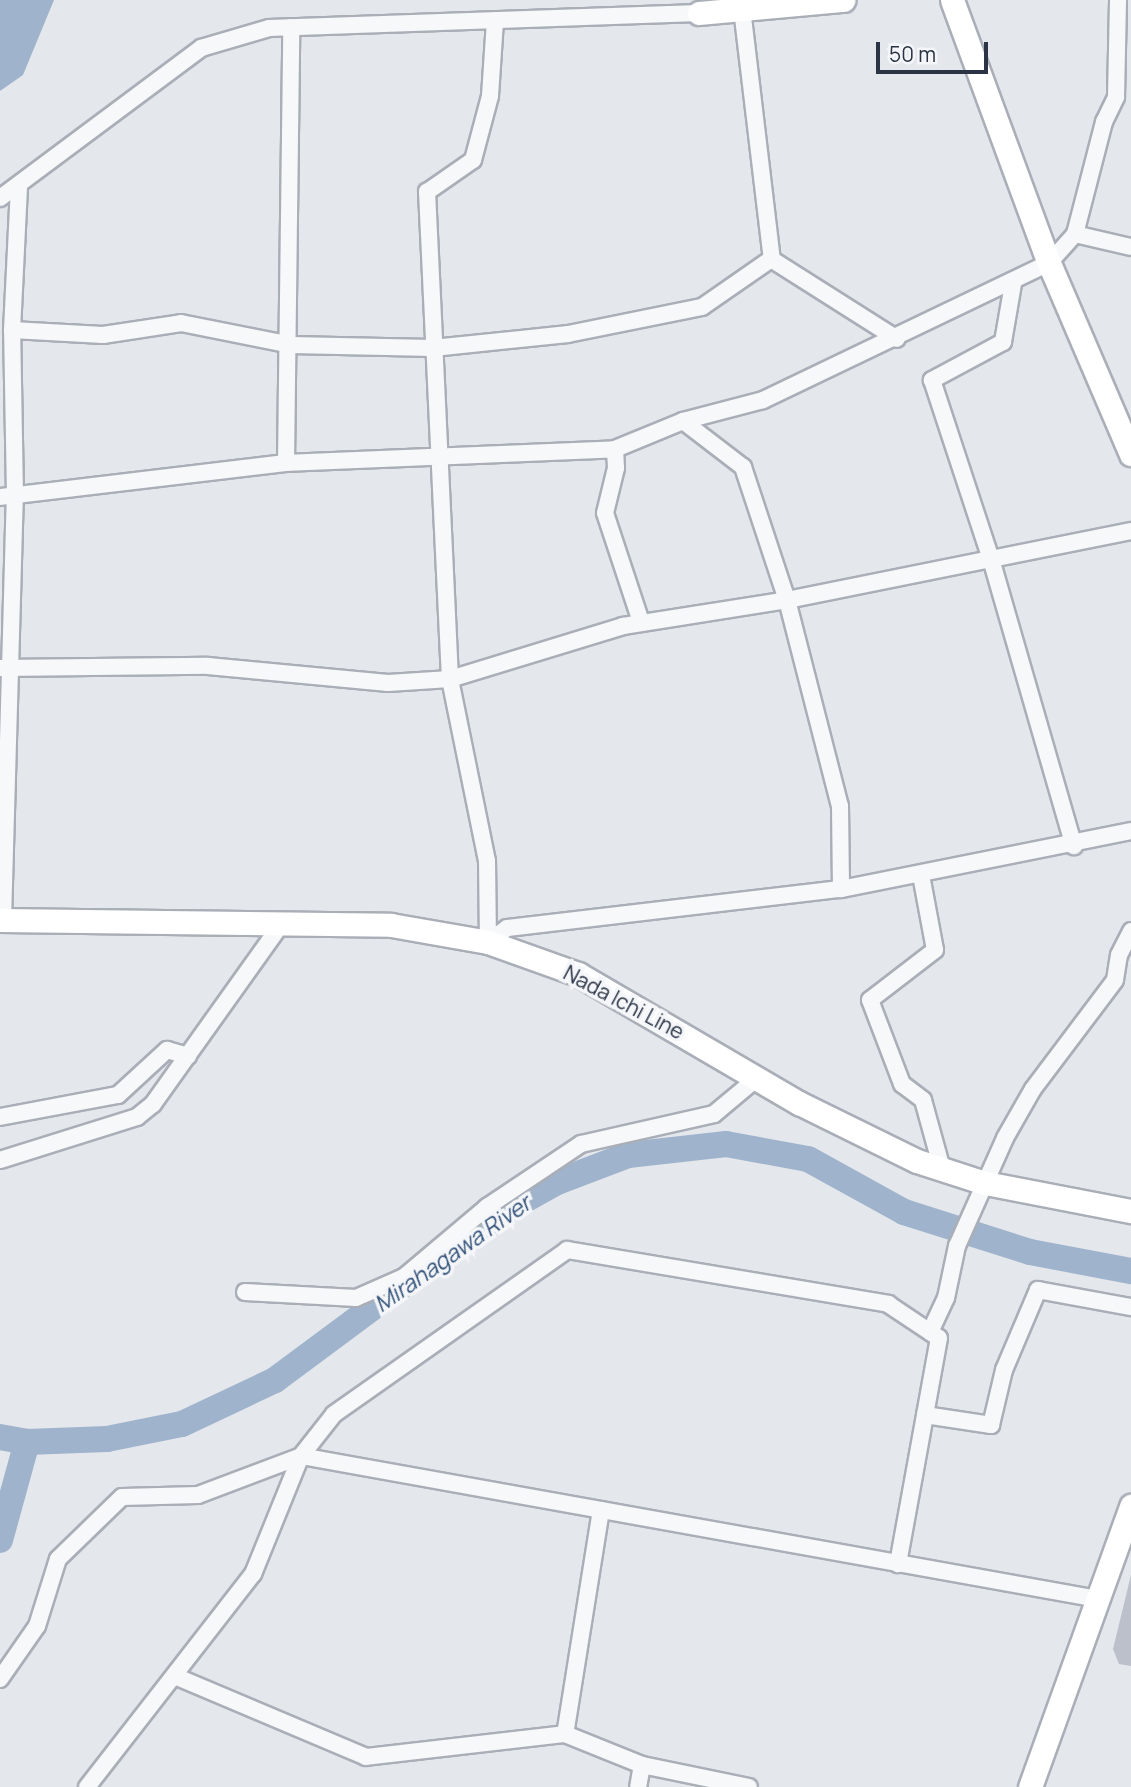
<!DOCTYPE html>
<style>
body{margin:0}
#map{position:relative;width:1131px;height:1787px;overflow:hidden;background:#e4e7ec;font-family:Manrope,sans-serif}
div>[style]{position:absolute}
.water>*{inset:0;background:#9fb4cc}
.river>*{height:26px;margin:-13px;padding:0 13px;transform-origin:13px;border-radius:13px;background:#9fb4cc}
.building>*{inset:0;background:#bbc0ca}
.roads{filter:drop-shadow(2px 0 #a9aeb7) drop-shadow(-2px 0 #a9aeb7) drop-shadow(0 2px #a9aeb7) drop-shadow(0 -2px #a9aeb7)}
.street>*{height:16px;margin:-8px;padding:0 8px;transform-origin:8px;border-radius:8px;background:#f7f8fa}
.secondary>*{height:23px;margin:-11.5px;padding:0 11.5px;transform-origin:11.5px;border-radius:11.5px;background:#fff}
span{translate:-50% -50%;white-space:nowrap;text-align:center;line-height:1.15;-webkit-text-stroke:7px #f4f6f9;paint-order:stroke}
.street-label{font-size:21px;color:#2b3445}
.water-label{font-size:23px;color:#34527a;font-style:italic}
.scale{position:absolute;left:876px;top:42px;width:112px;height:32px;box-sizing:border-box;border:4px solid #2b3445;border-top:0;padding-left:9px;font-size:21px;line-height:24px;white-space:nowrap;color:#2b3445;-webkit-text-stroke:5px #f4f6f9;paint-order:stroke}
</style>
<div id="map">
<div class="water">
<i style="clip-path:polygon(0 0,54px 0,23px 75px,0 91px)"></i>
</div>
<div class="river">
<i style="left:0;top:1437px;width:27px;rotate:10deg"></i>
<i style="left:27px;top:1442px;width:80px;rotate:-2.1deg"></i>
<i style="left:107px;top:1439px;width:76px;rotate:-11.3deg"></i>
<i style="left:182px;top:1424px;width:103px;rotate:-25.3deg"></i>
<i style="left:275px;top:1380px;width:275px;rotate:-36.6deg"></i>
<i style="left:496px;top:1216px;width:70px;rotate:-29.1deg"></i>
<i style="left:557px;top:1182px;width:76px;rotate:-20.8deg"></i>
<i style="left:628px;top:1155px;width:99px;rotate:-6.4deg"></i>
<i style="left:726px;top:1144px;width:83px;rotate:10.4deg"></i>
<i style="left:808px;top:1159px;width:110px;rotate:28.9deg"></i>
<i style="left:904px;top:1212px;width:132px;rotate:17.6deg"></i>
<i style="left:1030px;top:1252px;width:103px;rotate:10.7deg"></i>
<i style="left:0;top:1540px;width:102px;rotate:-74.6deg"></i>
</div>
<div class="building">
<i style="clip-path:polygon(1131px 1575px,1131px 1666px,1119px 1664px,1113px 1649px)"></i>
</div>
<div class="roads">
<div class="street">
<i style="left:742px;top:9px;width:252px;rotate:83.2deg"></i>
<i style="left:19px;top:187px;width:143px;rotate:92.8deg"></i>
<i style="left:12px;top:330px;width:91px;rotate:3.1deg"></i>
<i style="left:103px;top:335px;width:79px;rotate:-8.7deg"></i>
<i style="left:181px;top:323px;width:112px;rotate:11.3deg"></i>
<i style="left:291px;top:345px;width:142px;rotate:1.2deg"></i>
<i style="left:433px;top:348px;width:136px;rotate:-5.9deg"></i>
<i style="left:568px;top:334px;width:137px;rotate:-11.4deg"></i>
<i style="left:702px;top:307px;width:84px;rotate:-34.8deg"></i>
<i style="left:771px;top:259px;width:149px;rotate:32.4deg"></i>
<i style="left:0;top:198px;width:251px;rotate:-36.7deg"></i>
<i style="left:201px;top:48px;width:71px;rotate:-16.4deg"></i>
<i style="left:269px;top:28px;width:430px;rotate:-2deg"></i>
<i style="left:1075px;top:234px;width:57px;rotate:13.1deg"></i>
<i style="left:1013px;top:284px;width:59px;rotate:99.8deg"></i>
<i style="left:1003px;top:342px;width:81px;rotate:151.8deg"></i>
<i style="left:932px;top:380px;width:188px;rotate:71.8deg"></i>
<i style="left:991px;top:559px;width:143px;rotate:-11.3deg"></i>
<i style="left:683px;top:421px;width:76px;rotate:37.5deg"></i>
<i style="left:743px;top:467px;width:140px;rotate:71.7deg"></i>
<i style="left:787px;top:600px;width:208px;rotate:-11.4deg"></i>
<i style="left:991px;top:559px;width:299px;rotate:73.9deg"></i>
<i style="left:615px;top:449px;width:19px;rotate:87deg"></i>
<i style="left:616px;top:468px;width:46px;rotate:103.7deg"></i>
<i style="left:605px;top:513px;width:115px;rotate:71.7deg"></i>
<i style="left:286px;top:463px;width:436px;rotate:-89.3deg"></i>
<i style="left:0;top:497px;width:288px;rotate:-6.8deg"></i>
<i style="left:286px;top:463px;width:329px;rotate:-2.4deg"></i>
<i style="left:615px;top:449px;width:74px;rotate:-22.4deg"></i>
<i style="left:683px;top:421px;width:83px;rotate:-14.7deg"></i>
<i style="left:763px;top:400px;width:317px;rotate:-25.6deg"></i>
<i style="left:1049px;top:263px;width:39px;rotate:-48deg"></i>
<i style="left:1075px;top:234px;width:116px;rotate:-75.5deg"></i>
<i style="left:1104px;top:122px;width:28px;rotate:-64deg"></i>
<i style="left:1116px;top:97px;width:97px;rotate:-88.8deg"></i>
<i style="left:0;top:668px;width:208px;rotate:-0.6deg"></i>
<i style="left:208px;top:666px;width:181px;rotate:5.4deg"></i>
<i style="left:388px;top:683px;width:62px;rotate:-3.7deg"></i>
<i style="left:450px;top:679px;width:181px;rotate:-17deg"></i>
<i style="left:623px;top:626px;width:166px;rotate:-9deg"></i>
<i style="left:787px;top:600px;width:213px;rotate:75.6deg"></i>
<i style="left:840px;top:806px;width:83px;rotate:89.3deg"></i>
<i style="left:921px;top:875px;width:76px;rotate:79.4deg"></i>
<i style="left:935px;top:950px;width:82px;rotate:142.4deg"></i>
<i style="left:870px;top:1000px;width:90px;rotate:69.1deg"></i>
<i style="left:902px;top:1084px;width:26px;rotate:37deg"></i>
<i style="left:923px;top:1100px;width:72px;rotate:74.6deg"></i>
<i style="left:3px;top:920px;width:424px;rotate:-88.4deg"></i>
<i style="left:15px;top:496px;width:166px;rotate:-91deg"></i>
<i style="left:488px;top:942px;width:81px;rotate:-90.7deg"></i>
<i style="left:487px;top:861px;width:186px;rotate:-101.5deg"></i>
<i style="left:450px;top:679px;width:488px;rotate:-92.7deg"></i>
<i style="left:427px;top:192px;width:56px;rotate:-34.8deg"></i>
<i style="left:473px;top:160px;width:66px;rotate:-75.1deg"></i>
<i style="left:490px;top:96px;width:76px;rotate:-86.2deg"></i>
<i style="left:488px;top:942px;width:24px;rotate:-36deg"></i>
<i style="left:507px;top:928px;width:336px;rotate:-6.7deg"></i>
<i style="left:841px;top:889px;width:296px;rotate:-11.3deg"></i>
<i style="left:0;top:1117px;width:120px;rotate:-10.6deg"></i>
<i style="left:118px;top:1095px;width:67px;rotate:-42.6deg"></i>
<i style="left:167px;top:1050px;width:22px;rotate:16deg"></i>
<i style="left:0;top:1160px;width:144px;rotate:-17.4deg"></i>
<i style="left:137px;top:1117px;width:21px;rotate:-39deg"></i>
<i style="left:153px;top:1104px;width:219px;rotate:-54.5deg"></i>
<i style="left:245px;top:1292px;width:111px;rotate:3.1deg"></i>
<i style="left:356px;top:1298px;width:52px;rotate:-23.6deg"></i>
<i style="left:404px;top:1277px;width:109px;rotate:-40.1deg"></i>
<i style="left:487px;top:1207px;width:113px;rotate:-33.8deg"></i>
<i style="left:581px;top:1144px;width:136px;rotate:-12.7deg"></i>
<i style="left:714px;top:1114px;width:56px;rotate:-39.9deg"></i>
<i style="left:930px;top:1332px;width:38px;rotate:-65deg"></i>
<i style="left:946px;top:1298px;width:53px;rotate:-78.1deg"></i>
<i style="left:957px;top:1246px;width:118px;rotate:-66deg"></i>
<i style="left:1005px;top:1138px;width:56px;rotate:-60.3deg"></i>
<i style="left:1033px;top:1089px;width:136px;rotate:-53deg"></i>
<i style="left:1115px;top:980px;width:25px;rotate:-81deg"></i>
<i style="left:1119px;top:955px;width:27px;rotate:-63deg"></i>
<i style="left:925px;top:1415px;width:67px;rotate:8.6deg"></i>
<i style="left:991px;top:1425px;width:57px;rotate:-76.7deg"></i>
<i style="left:1004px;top:1370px;width:87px;rotate:-67deg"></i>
<i style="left:1038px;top:1290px;width:95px;rotate:10.4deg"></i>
<i style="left:601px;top:1510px;width:227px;rotate:99.1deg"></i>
<i style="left:565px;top:1734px;width:83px;rotate:21.9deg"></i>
<i style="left:642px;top:1765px;width:22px;rotate:100deg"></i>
<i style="left:177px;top:1677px;width:205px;rotate:22.9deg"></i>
<i style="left:366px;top:1757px;width:200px;rotate:-6.6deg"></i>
<i style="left:0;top:1679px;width:65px;rotate:-55.1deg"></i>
<i style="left:37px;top:1626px;width:70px;rotate:-72.6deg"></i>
<i style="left:58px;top:1559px;width:89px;rotate:-44.1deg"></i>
<i style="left:122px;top:1497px;width:76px;rotate:-1.5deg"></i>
<i style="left:198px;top:1495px;width:110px;rotate:-20.7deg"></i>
<i style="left:301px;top:1456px;width:53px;rotate:-51.8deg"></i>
<i style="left:334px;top:1414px;width:285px;rotate:-35.1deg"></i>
<i style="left:567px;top:1250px;width:326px;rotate:9.5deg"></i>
<i style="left:888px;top:1304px;width:61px;rotate:33.7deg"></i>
<i style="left:939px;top:1338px;width:230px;rotate:100.3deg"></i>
<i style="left:642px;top:1765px;width:109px;rotate:11.6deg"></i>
<i style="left:87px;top:1787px;width:270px;rotate:-52.1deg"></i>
<i style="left:253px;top:1574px;width:127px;rotate:-67.9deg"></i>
<i style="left:301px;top:1456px;width:809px;rotate:10.18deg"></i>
</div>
<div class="secondary">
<i style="left:952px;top:0;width:280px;rotate:69.8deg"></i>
<i style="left:1049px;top:263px;width:208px;rotate:66.8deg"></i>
<i style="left:699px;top:13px;width:145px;rotate:-5.2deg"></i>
<i style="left:0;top:920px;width:391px;rotate:0.7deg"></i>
<i style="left:391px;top:925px;width:98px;rotate:9.9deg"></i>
<i style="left:488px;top:942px;width:96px;rotate:19.6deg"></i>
<i style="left:578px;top:974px;width:256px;rotate:30.3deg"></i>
<i style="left:799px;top:1103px;width:131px;rotate:26.2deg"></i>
<i style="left:917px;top:1161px;width:71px;rotate:17.9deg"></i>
<i style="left:985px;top:1183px;width:149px;rotate:10.9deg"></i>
<i style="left:1030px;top:1787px;width:299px;rotate:-70.2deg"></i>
</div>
</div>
<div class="street-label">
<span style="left:624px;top:1002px;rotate:28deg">Nada Ichi Line</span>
</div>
<div class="water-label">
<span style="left:452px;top:1253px;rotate:-35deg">Mirahagawa River</span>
</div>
<div class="scale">50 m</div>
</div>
